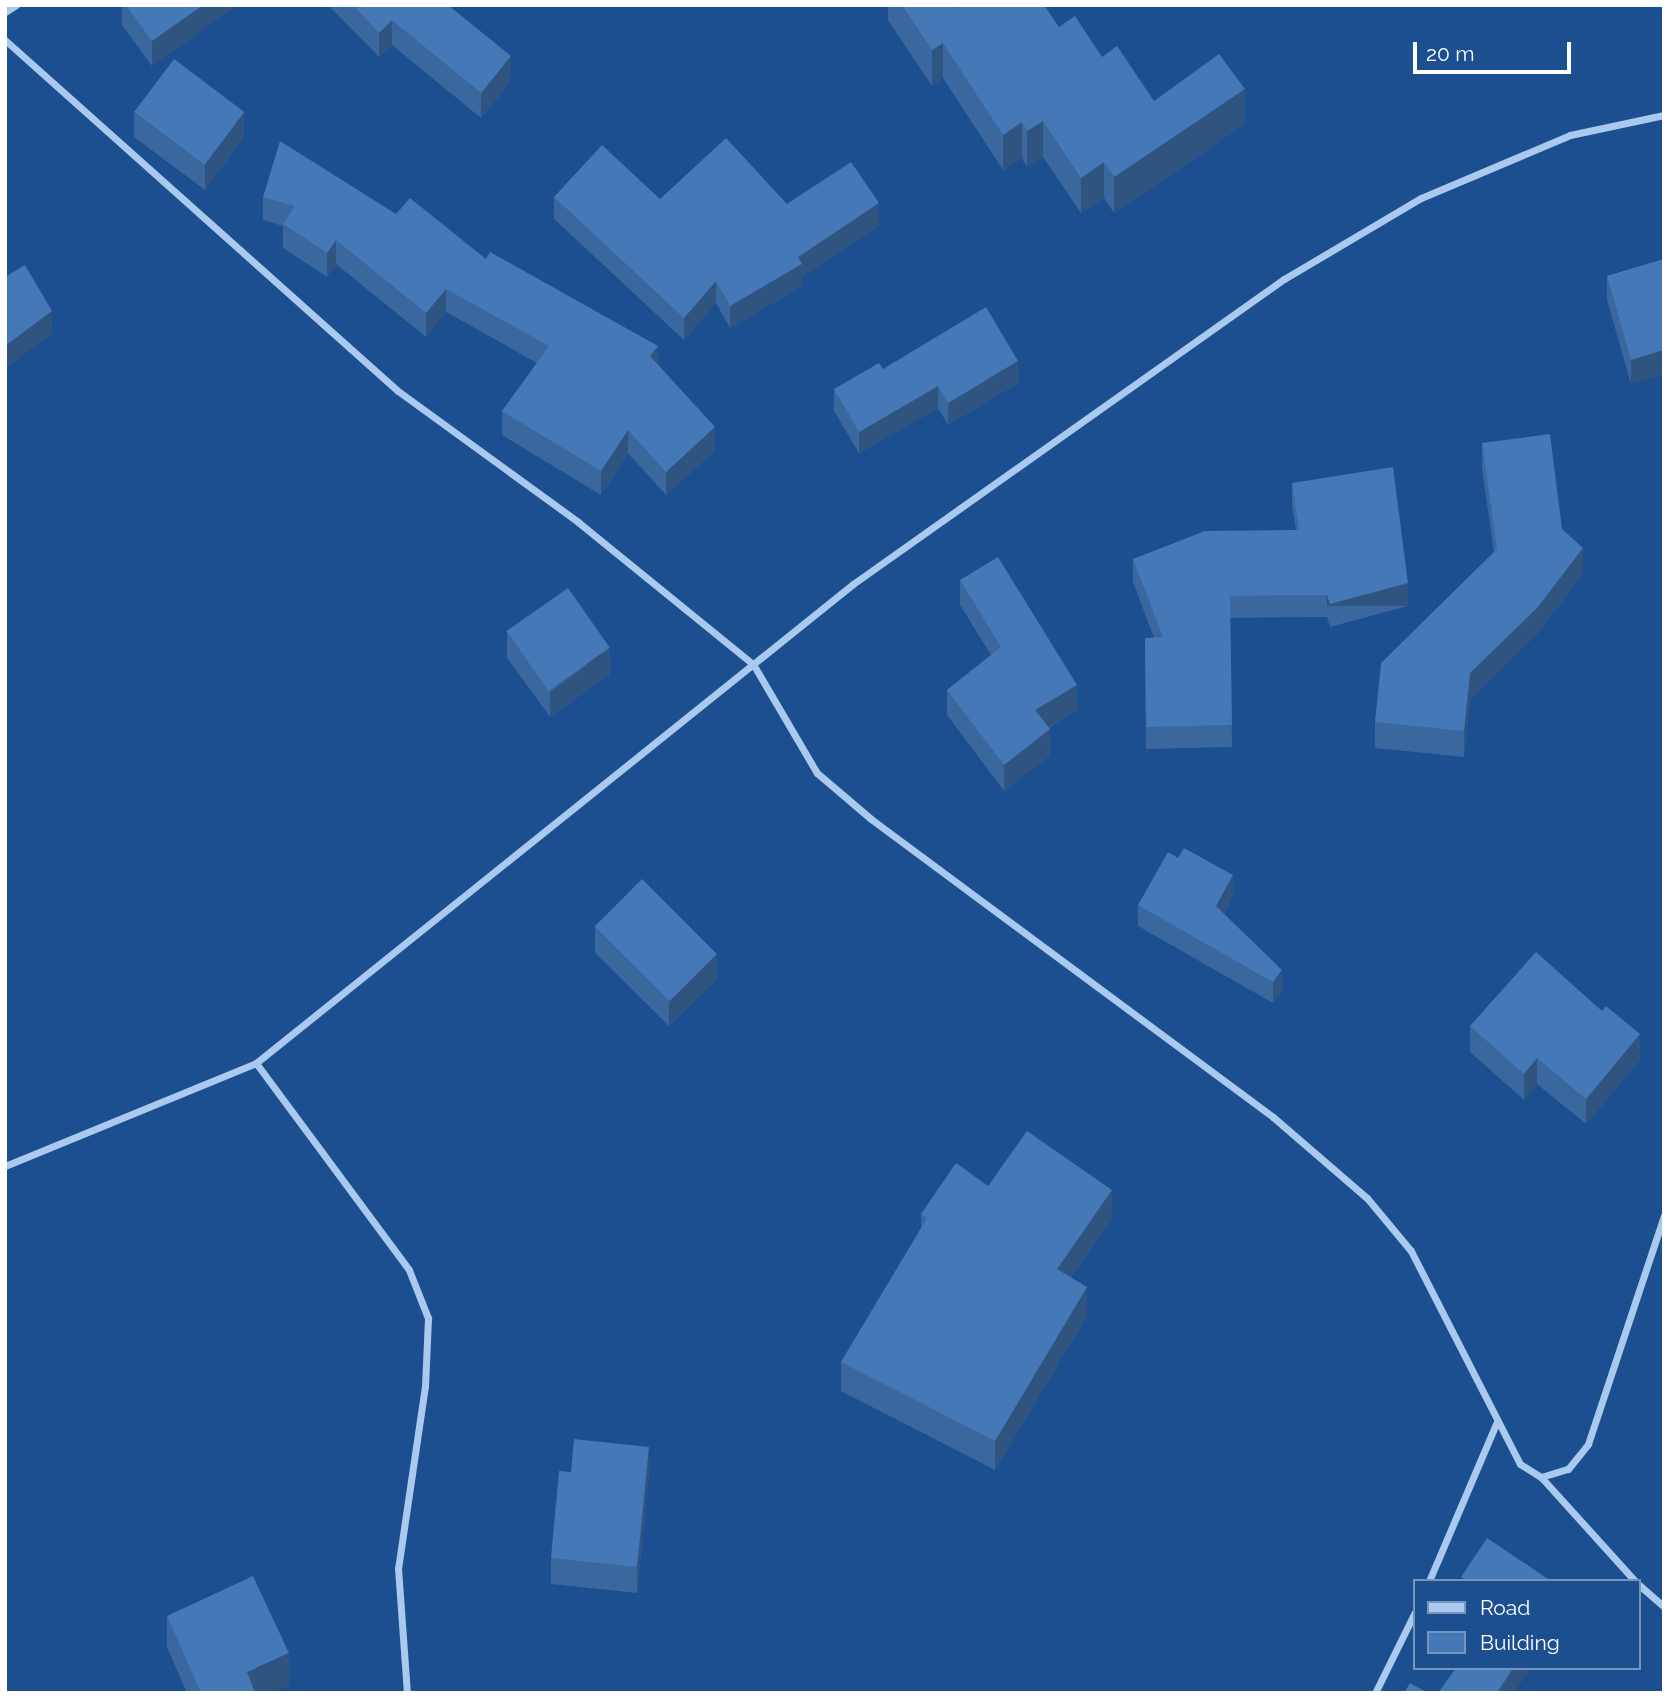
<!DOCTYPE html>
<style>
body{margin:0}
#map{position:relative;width:1669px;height:1698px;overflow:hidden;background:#1b4f8f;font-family:Raleway,sans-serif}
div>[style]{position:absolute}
.minor>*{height:7px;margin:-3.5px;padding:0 3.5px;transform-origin:3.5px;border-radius:3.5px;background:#a9c9ee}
.wall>*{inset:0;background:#3a679d}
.shaded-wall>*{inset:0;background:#305480;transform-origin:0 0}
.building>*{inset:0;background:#4478b7;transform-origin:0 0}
span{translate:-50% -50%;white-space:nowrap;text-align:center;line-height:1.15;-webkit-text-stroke:7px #1b4f8f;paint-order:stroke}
.frame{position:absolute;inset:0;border:7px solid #fff;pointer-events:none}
.legend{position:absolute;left:1413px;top:1579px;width:228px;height:91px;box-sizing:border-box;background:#1b4f8f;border:2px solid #7695bc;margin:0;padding:9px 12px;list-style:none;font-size:21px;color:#fff}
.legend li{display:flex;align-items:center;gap:14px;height:35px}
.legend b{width:35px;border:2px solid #7695bc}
.scale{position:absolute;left:1413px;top:42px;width:158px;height:32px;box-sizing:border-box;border:4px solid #fff;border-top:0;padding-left:9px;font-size:21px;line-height:24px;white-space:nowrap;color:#fff;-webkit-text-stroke:5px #1b4f8f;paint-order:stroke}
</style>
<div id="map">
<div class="minor">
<i style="left:5px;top:12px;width:13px;rotate:-32deg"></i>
<i style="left:5px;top:40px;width:527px;rotate:41.77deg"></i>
<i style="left:398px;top:391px;width:223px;rotate:36deg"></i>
<i style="left:578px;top:522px;width:225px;rotate:39.1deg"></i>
<i style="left:753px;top:664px;width:126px;rotate:59.6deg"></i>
<i style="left:817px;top:773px;width:71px;rotate:40.4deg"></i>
<i style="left:871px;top:819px;width:500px;rotate:36.55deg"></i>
<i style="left:1273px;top:1117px;width:124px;rotate:40.8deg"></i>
<i style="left:1367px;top:1198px;width:69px;rotate:50.3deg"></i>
<i style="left:1411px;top:1251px;width:239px;rotate:62.9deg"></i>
<i style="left:1520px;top:1464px;width:25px;rotate:32deg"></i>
<i style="left:1541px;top:1477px;width:28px;rotate:-17deg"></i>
<i style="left:1568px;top:1469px;width:32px;rotate:-51deg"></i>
<i style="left:1588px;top:1444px;width:241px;rotate:-71.6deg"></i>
<i style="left:256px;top:1063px;width:257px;rotate:53.5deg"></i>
<i style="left:409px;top:1270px;width:52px;rotate:68.4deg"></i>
<i style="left:428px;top:1318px;width:68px;rotate:92.5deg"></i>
<i style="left:425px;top:1386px;width:184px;rotate:98.4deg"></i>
<i style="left:398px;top:1568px;width:125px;rotate:85.9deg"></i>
<i style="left:5px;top:1166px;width:271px;rotate:-22.3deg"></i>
<i style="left:256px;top:1063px;width:765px;rotate:-38.74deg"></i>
<i style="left:853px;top:584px;width:528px;rotate:-35.29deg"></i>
<i style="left:1284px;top:279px;width:159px;rotate:-30.6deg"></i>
<i style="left:1421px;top:198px;width:162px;rotate:-22.9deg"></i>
<i style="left:1570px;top:135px;width:96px;rotate:-12deg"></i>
<i style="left:1541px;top:1477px;width:140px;rotate:47.9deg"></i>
<i style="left:1429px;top:1581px;width:171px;rotate:-66.9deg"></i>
<i style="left:1639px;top:1585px;width:33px;rotate:41deg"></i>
<i style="left:1375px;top:1693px;width:90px;rotate:-63.7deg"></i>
</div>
<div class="wall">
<i style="clip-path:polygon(122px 5px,237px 5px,152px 66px,122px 25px)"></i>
<i style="clip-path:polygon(328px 5px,448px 5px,511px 81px,481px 118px,392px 45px,379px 57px)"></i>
<i style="clip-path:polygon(888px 5px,956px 5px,957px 8px,1059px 27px,1102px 57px,1154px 101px,1245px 124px,1114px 213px,1104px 198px,1081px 213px,1043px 157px,1027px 167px,1022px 158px,1003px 170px,943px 78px,932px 86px,888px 20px)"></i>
<i style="clip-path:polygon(134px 111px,244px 137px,205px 190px,134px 137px)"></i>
<i style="clip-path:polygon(263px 197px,396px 214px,486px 259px,658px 364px,715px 450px,666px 495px,628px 453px,601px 495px,502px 435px,502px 411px,537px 363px,446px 312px,426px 337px,336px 264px,327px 277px,283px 248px,283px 226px,263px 220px)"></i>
<i style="clip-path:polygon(554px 197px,660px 199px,787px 204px,879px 225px,802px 277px,802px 286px,730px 328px,716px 303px,684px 340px,554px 219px)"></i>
<i style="clip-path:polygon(1664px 259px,1631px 384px,1607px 300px,1607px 276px)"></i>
<i style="clip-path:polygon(883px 369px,1018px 383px,948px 425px,938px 408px,859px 453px,834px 411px,834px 389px)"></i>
<i style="clip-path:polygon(1482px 443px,1562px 529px,1583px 574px,1537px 634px,1470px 699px,1464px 757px,1375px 748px,1375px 722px,1494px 552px,1482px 469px)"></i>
<i style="clip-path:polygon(1292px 483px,1408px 606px,1330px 627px,1327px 617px,1230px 618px,1232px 747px,1146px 749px,1145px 638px,1154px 638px,1133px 582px,1133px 559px,1296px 530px,1292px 506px)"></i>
<i style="clip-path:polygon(960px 580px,1077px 710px,1049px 728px,1050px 755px,1004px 791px,947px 715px,947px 690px,991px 655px,960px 605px)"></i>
<i style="clip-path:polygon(507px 632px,610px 674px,550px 717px,507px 658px)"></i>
<i style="clip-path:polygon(1233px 896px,1224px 913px,1282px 992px,1273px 1003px,1138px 926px,1138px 905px)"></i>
<i style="clip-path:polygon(595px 927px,717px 979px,669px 1026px,595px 953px)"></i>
<i style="clip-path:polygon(1602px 1011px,1640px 1060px,1586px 1124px,1537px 1084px,1524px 1100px,1470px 1052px,1470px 1026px)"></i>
<i style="clip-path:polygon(921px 1214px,1112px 1219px,1071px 1277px,1087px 1316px,995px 1470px,841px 1391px,841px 1362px,921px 1229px)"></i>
<i style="clip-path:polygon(571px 1472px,649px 1472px,637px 1593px,551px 1584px,551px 1558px)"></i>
<i style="clip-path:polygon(167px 1616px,289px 1685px,272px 1693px,187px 1693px,167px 1647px)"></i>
</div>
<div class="shaded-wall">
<i style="clip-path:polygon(203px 5px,237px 5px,152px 66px,152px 41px)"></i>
<i style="clip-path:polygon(392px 20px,392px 45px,379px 57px,379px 33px)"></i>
<i style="clip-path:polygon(943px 43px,943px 78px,932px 86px,932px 50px)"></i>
<i style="clip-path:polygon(511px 56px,511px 81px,481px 118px,481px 93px)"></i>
<i style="clip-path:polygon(1245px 89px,1245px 124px,1114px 213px,1114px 177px)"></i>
<i style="clip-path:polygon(244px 112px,244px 137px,205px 190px,205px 164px)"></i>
<i style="clip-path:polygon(1043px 121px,1043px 157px,1027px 167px,1027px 131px)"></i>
<i style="clip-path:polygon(1022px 122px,1022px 158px,1003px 170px,1003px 135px)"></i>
<i style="clip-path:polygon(1104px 162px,1104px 198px,1081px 213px,1081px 178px)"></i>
<i style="clip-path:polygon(879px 203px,879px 225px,802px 277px,802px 286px,730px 328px,730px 306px,798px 257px)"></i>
<i style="clip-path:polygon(336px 240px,336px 264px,327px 277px,327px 253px)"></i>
<i style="clip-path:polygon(716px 281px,716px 303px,684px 340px,684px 318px)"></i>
<i style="clip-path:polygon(446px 289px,446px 312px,426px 337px,426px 313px)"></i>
<i style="clip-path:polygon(52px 311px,52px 334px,5px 369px,5px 346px)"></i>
<i style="clip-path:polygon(658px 346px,658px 370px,650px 356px)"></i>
<i style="clip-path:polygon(1664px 350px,1664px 374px,1631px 384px,1631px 360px)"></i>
<i style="clip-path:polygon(1018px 361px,1018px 383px,948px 425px,948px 403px)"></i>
<i style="clip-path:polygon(938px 386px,938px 408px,859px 453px,859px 432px)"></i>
<i style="clip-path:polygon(715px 427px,715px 450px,666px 495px,666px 472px)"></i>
<i style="clip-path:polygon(628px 430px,628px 453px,601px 495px,601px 471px)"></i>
<i style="clip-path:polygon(1583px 548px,1583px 574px,1537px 634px,1470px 699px,1464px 757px,1464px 731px,1470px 673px)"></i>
<i style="left:1408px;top:583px;width:23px;height:81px;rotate:90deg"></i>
<i style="clip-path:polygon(610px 648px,610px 674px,550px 717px,550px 692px)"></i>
<i style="clip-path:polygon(1077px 685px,1077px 710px,1035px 736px,1035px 710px)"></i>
<i style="clip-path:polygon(1050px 729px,1050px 755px,1004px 791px,1004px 765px)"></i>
<i style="clip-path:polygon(1233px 875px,1233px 896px,1216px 927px,1216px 906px)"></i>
<i style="clip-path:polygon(717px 954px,717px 979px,669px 1026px,669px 1000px)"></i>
<i style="clip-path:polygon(1282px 970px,1282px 992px,1273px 1003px,1273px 982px)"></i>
<i style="clip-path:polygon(1640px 1034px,1640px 1060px,1586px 1124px,1586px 1099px)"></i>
<i style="clip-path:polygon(1537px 1058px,1537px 1084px,1524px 1100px,1524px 1074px)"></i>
<i style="clip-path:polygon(1112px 1190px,1112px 1219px,1057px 1298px,1057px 1269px)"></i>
<i style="clip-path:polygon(1087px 1287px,1087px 1316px,995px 1470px,995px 1441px)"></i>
<i style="clip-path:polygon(649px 1447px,649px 1472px,637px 1593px,637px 1567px)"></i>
<i style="clip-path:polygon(289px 1653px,289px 1685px,272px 1693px,247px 1693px,247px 1672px)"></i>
<i style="clip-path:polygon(1513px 1668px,1531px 1668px,1514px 1693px,1497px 1693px)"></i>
</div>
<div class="building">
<i style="clip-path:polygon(126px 5px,203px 5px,152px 41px)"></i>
<i style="clip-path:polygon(353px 5px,448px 5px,511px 56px,481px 93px,392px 20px,379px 33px)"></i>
<i style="clip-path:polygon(902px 5px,956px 5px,957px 8px,960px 5px,1044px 5px,1059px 27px,1075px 16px,1102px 57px,1117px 46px,1154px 101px,1219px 54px,1245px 89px,1114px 177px,1104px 162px,1081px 178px,1043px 121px,1027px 131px,1022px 122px,1003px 135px,943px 43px,932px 50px)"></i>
<i style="left:174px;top:59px;width:88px;height:66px;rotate:37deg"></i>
<i style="clip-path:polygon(726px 138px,787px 204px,851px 162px,879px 203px,798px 257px,802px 264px,730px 306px,716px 281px,684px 318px,554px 197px,602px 145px,660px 199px)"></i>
<i style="clip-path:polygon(280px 141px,396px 214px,410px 198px,486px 259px,490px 252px,658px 346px,650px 356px,715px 427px,666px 472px,628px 430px,601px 471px,502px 411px,549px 346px,446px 289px,426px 313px,336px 240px,327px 253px,283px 224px,295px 206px,263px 197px)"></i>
<i style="clip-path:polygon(1664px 259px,1664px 350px,1631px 360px,1607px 276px)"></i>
<i style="clip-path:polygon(25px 265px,52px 311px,5px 346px,5px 277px)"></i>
<i style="clip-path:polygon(986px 307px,1018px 361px,948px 403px,938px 386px,859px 432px,834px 389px,879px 363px,883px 369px)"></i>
<i style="clip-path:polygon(1550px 434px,1562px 529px,1583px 548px,1537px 608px,1470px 673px,1464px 731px,1375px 722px,1381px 663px,1497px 549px,1482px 443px)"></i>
<i style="clip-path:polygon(1393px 467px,1408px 583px,1330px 604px,1327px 595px,1230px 596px,1232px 725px,1146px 727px,1145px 638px,1163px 637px,1133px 559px,1205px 531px,1299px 530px,1292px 483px)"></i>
<i style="clip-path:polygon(998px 557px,1077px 685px,1035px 710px,1050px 729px,1004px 765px,947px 690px,1001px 647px,960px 580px)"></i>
<i style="left:568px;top:588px;width:73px;height:75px;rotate:55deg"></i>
<i style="clip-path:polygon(1184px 848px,1233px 875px,1216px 906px,1282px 970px,1273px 982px,1138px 905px,1168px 852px,1178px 858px)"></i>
<i style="left:642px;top:879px;width:106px;height:67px;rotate:45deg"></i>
<i style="clip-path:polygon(1536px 952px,1602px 1011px,1606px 1006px,1640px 1034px,1586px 1099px,1537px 1058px,1524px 1074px,1470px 1026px)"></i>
<i style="clip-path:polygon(1027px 1131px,1112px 1190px,1057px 1269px,1087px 1287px,995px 1441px,841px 1362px,927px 1218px,921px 1214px,956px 1163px,988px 1186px)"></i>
<i style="clip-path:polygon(574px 1439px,649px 1447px,637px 1567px,551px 1558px,559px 1471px,571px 1472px)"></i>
<i style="clip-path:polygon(1487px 1538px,1551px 1581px,1467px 1581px,1461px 1577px)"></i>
<i style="clip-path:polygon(253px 1576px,289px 1653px,247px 1672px,255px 1693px,201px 1693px,167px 1616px)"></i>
<i style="clip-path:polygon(1456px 1668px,1513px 1668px,1497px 1693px,1438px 1693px)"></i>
<i style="clip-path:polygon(1410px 1683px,1428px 1693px,1404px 1693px)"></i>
</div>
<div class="frame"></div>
<ul class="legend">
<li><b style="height:9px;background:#a9c9ee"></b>Road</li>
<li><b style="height:19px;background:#4478b7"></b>Building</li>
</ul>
<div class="scale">20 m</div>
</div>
